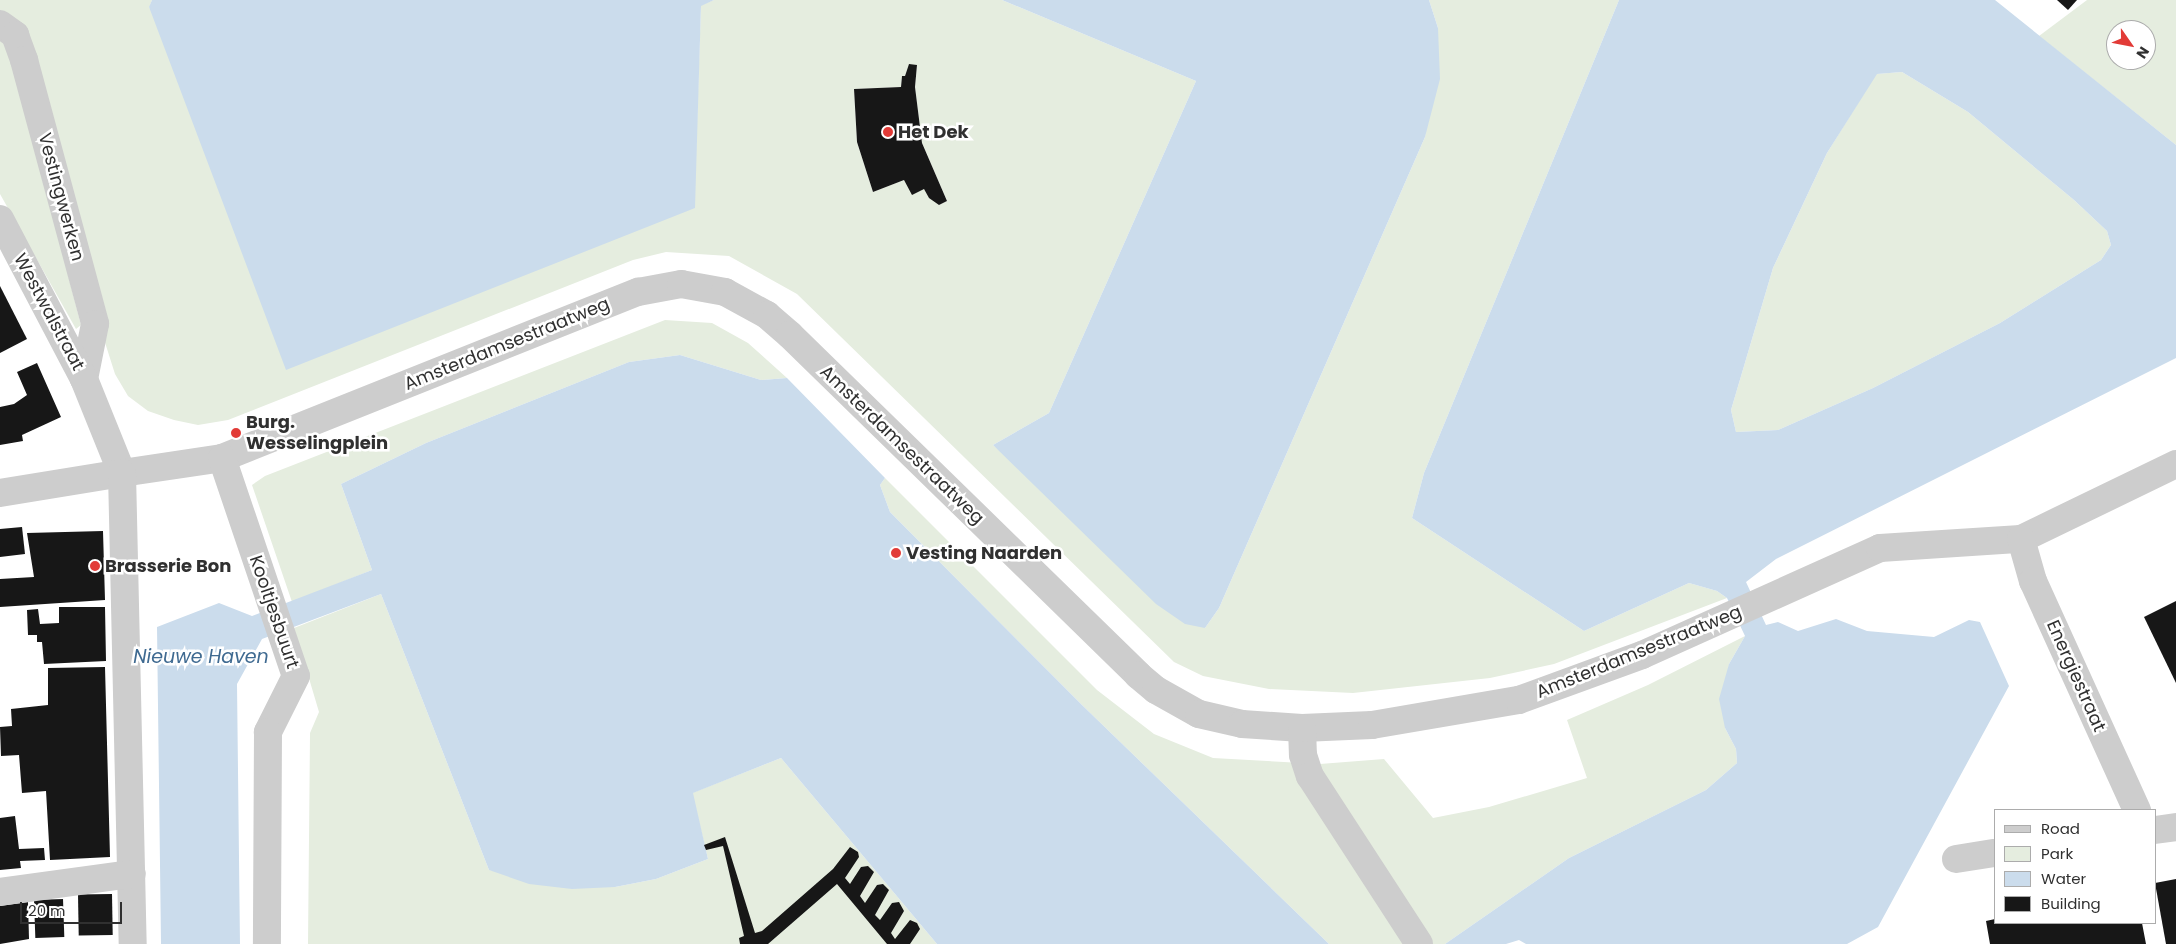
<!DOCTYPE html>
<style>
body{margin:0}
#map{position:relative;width:2176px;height:944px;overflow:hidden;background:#fff;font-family:Poppins,sans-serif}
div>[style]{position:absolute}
.green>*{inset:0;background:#e5eddf}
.water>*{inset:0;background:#cbdcec}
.building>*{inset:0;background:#171717;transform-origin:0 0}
.minor>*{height:28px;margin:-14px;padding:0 14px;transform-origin:14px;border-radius:14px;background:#cdcdcd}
.dots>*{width:14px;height:14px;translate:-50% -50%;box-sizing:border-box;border:2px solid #fff;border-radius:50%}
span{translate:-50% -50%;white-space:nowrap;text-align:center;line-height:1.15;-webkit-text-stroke:5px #fff;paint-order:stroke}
.poi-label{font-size:18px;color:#303030;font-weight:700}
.left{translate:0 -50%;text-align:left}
.street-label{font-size:18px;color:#303030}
.water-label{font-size:19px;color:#3f6a91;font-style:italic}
.legend{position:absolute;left:1994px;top:809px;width:162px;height:115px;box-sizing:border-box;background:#fff;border:1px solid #acacac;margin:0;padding:6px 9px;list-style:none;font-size:15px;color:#303030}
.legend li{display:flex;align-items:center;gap:10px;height:25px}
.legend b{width:25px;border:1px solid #acacac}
.north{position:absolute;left:2106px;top:20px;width:50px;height:50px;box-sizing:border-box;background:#fff;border:1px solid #acacac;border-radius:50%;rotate:123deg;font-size:14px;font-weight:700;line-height:20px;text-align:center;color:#303030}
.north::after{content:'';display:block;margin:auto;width:18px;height:22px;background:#e23b37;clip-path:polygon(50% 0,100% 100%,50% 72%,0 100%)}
.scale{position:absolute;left:20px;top:902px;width:102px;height:22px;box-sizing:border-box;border:2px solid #303030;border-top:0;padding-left:6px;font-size:15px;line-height:18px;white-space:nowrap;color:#303030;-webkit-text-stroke:4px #fff;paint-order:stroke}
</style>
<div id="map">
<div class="green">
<i style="clip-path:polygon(evenodd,0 0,152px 0,149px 8px,694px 208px,701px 5px,714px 0,1002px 0,1196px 81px,1049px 413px,993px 445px,1205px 628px,1219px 608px,1425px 137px,1438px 28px,1429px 0,1619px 0,1424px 473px,1412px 518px,1584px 631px,1689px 583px,1717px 591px,1727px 598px,1554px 664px,1490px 678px,1353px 693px,1269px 689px,1203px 676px,1174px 662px,797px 294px,729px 256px,666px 252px,633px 260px,228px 420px,198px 425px,174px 420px,148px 411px,128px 396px,115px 374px,0 12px,0 0,909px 65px,917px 65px,915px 87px,922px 143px,947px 201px,939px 205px,924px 189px,904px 180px,873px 192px,857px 142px,854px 89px,901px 87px,902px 76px,905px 76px,909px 65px)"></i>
<i style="clip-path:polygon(evenodd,2087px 0,2176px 0,2176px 145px,2039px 36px,2087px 0,2116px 30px,2146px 30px,2146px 60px,2116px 60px,2116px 30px)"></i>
<i style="clip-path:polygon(0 38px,12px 58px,81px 325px,76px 329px,0 194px)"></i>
<i style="clip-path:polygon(1902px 72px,1968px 112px,2074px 200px,2107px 231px,2111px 245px,2101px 260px,2000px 323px,1873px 388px,1778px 430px,1736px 432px,1731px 410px,1773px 268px,1827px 153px,1876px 74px)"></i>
<i style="clip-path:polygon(665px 320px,712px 323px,748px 343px,787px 378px,761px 380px,680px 355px,629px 362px,426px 443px,341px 484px,372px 570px,292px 602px,252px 485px,265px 476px)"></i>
<i style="clip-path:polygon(885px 478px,1097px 690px,1154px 734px,1213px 758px,1320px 764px,1384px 759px,1433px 818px,1489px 807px,1587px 778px,1567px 720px,1648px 685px,1745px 636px,1729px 664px,1725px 728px,1736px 749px,1737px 763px,1706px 790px,1569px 858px,1445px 944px,1329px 944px,1082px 705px,890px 512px,880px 485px)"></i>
<i style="clip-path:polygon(381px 594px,489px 870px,615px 887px,656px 879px,708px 859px,692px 793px,781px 758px,937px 944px,308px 944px,310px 733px,319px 712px,294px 628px)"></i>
</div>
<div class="water">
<i style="clip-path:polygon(152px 0,714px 0,701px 6px,695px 208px,286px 370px,149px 7px)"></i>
<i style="clip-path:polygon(1002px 0,1429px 0,1438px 28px,1440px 79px,1425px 137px,1219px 608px,1205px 628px,1185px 624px,1156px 604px,993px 445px,1049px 413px,1196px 81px)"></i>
<i style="clip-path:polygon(evenodd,1619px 0,1995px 0,2176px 145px,2176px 358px,1776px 559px,1746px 582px,1766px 625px,1778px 622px,1798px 631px,1836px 619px,1867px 631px,1934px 637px,1969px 620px,1980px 622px,2009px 686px,1878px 927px,1847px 944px,1526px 944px,1519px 940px,1506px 944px,1445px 944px,1569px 858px,1706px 790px,1737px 763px,1736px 749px,1725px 728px,1719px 699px,1729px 664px,1745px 636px,1727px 598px,1717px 591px,1689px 583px,1584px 631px,1412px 518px,1424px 473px,1619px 0,1902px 72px,1968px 112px,2074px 200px,2107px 231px,2111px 245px,2101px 260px,2000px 323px,1873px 388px,1778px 430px,1736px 432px,1731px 410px,1773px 268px,1827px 153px,1877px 74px,1902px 72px)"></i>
<i style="clip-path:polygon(680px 355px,761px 380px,787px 378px,885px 478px,880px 485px,890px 512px,1082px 705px,1329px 944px,937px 944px,781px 758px,693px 793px,708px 859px,656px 879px,615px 887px,572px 889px,529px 884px,489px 870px,381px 594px,262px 639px,237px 684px,240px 944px,161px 944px,157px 627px,219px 603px,252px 616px,372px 570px,341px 484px,426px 443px,629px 362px)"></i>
</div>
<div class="building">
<i style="clip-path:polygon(2057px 0,2077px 0,2068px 10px)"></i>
<i style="clip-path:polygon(909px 64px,917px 65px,915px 87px,922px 143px,947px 201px,939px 205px,929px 198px,924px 189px,912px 195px,904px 180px,873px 192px,857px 142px,854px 89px,901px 87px,902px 76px,905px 76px)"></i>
<i style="clip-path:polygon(0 286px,27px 339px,0 353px)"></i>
<i style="clip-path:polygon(37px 363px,61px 417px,22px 435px,23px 441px,0 445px,0 407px,14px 404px,27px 395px,17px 372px)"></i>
<i style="clip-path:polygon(22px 527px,25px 554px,0 557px,0 529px)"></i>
<i style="clip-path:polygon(103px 531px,105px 600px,0 607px,0 579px,34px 577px,27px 533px)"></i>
<i style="clip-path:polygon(2176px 601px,2176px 683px,2144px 617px)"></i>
<i style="clip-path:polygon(59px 607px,105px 607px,106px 661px,44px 664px,42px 642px,37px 642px,37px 635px,28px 635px,27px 610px,38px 609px,40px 624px,59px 623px)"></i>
<i style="clip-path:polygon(105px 667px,110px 857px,50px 860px,46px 791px,22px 793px,19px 755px,1px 756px,0 727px,12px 726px,11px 709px,48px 705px,48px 668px)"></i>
<i style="clip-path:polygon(15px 816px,19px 849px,44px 848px,45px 860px,20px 861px,21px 868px,0 870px,0 818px)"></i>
<i style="clip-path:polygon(725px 837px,755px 933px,762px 931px,833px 869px,850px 847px,858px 852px,859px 857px,845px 878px,850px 884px,861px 867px,868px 866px,874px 872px,860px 896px,865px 903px,877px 885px,883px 884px,889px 890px,875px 915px,880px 920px,892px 903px,899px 902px,904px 911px,891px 933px,895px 939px,910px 920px,917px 923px,920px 929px,910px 944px,887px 944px,837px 884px,768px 944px,740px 944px,739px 938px,744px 936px,723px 846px,706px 850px,704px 845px)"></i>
<i style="clip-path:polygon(2176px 879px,2176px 944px,2166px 944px,2155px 883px)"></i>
<i style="left:112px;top:894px;width:41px;height:34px;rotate:89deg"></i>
<i style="left:63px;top:899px;width:38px;height:29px;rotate:88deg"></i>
<i style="clip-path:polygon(28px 902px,29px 939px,0 944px,0 906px)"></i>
<i style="clip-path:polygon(1995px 919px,1995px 923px,2142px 923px,2146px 944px,1990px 944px,1986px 921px)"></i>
</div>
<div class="minor">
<i style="left:0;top:24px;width:19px;rotate:36deg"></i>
<i style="left:15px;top:35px;width:27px;rotate:70deg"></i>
<i style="left:24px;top:60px;width:273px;rotate:74.9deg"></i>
<i style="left:95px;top:324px;width:56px;rotate:101.3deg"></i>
<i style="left:0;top:219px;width:181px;rotate:62.3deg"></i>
<i style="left:84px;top:379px;width:101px;rotate:68deg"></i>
<i style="left:122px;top:473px;width:101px;rotate:-8.5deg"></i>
<i style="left:222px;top:458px;width:448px;rotate:-21.8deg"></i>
<i style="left:638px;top:292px;width:44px;rotate:-10.5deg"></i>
<i style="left:681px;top:284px;width:45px;rotate:10.3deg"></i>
<i style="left:725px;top:292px;width:48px;rotate:28.7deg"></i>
<i style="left:767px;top:315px;width:30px;rotate:41deg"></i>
<i style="left:790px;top:335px;width:487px;rotate:44.3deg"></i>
<i style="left:1138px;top:675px;width:23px;rotate:40deg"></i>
<i style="left:1156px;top:690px;width:49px;rotate:29.2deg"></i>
<i style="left:1199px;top:714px;width:44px;rotate:13.1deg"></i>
<i style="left:1242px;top:724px;width:60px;rotate:3.8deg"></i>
<i style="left:1302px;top:728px;width:70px;rotate:-2.5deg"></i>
<i style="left:1372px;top:725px;width:149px;rotate:-9.7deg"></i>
<i style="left:1519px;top:700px;width:131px;rotate:-20.1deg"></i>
<i style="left:1642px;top:655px;width:261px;rotate:-24.2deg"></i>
<i style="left:1880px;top:548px;width:141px;rotate:-3.7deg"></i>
<i style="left:2021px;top:539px;width:172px;rotate:-25.8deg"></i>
<i style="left:222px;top:458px;width:230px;rotate:71.3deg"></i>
<i style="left:296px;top:676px;width:63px;rotate:116.6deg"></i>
<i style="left:268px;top:732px;width:212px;rotate:90.3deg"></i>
<i style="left:0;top:493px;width:124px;rotate:-9.3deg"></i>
<i style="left:122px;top:473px;width:471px;rotate:88.7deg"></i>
<i style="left:2021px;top:539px;width:44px;rotate:74.1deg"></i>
<i style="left:2033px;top:581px;width:252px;rotate:65.6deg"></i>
<i style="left:1302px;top:728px;width:27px;rotate:88deg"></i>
<i style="left:1303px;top:755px;width:22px;rotate:72deg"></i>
<i style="left:1310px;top:776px;width:200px;rotate:57deg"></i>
<i style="left:2155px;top:830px;width:21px;rotate:-8deg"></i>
<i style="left:1956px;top:859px;width:39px;rotate:-9deg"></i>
<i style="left:0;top:892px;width:133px;rotate:-7.8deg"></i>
</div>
<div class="dots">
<i style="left:888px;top:132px;background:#e23b37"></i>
<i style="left:236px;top:433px;background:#e23b37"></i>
<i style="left:896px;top:553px;background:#e23b37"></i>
<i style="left:95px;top:566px;background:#e23b37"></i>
</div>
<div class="poi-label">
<span class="left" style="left:898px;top:132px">Het Dek</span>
<span class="left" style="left:246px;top:433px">Burg.<br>Wesselingplein</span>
<span class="left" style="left:906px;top:553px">Vesting Naarden</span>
<span class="left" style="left:105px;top:566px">Brasserie Bon</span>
</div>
<div class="street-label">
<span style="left:61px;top:197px;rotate:75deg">Vestingwerken</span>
<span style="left:49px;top:312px;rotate:62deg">Westwalstraat</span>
<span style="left:507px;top:344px;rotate:-22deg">Amsterdamsestraatweg</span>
<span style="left:902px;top:445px;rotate:44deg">Amsterdamsestraatweg</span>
<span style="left:274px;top:612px;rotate:71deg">Kooltjesbuurt</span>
<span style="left:1639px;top:652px;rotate:-22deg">Amsterdamsestraatweg</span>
<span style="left:2076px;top:676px;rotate:66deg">Energiestraat</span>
</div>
<div class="water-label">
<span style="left:201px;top:657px">Nieuwe Haven</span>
</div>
<ul class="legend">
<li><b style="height:6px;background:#cdcdcd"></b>Road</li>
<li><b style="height:14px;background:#e5eddf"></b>Park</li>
<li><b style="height:14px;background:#cbdcec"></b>Water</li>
<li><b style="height:14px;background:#171717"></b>Building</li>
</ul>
<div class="north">N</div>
<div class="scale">20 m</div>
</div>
